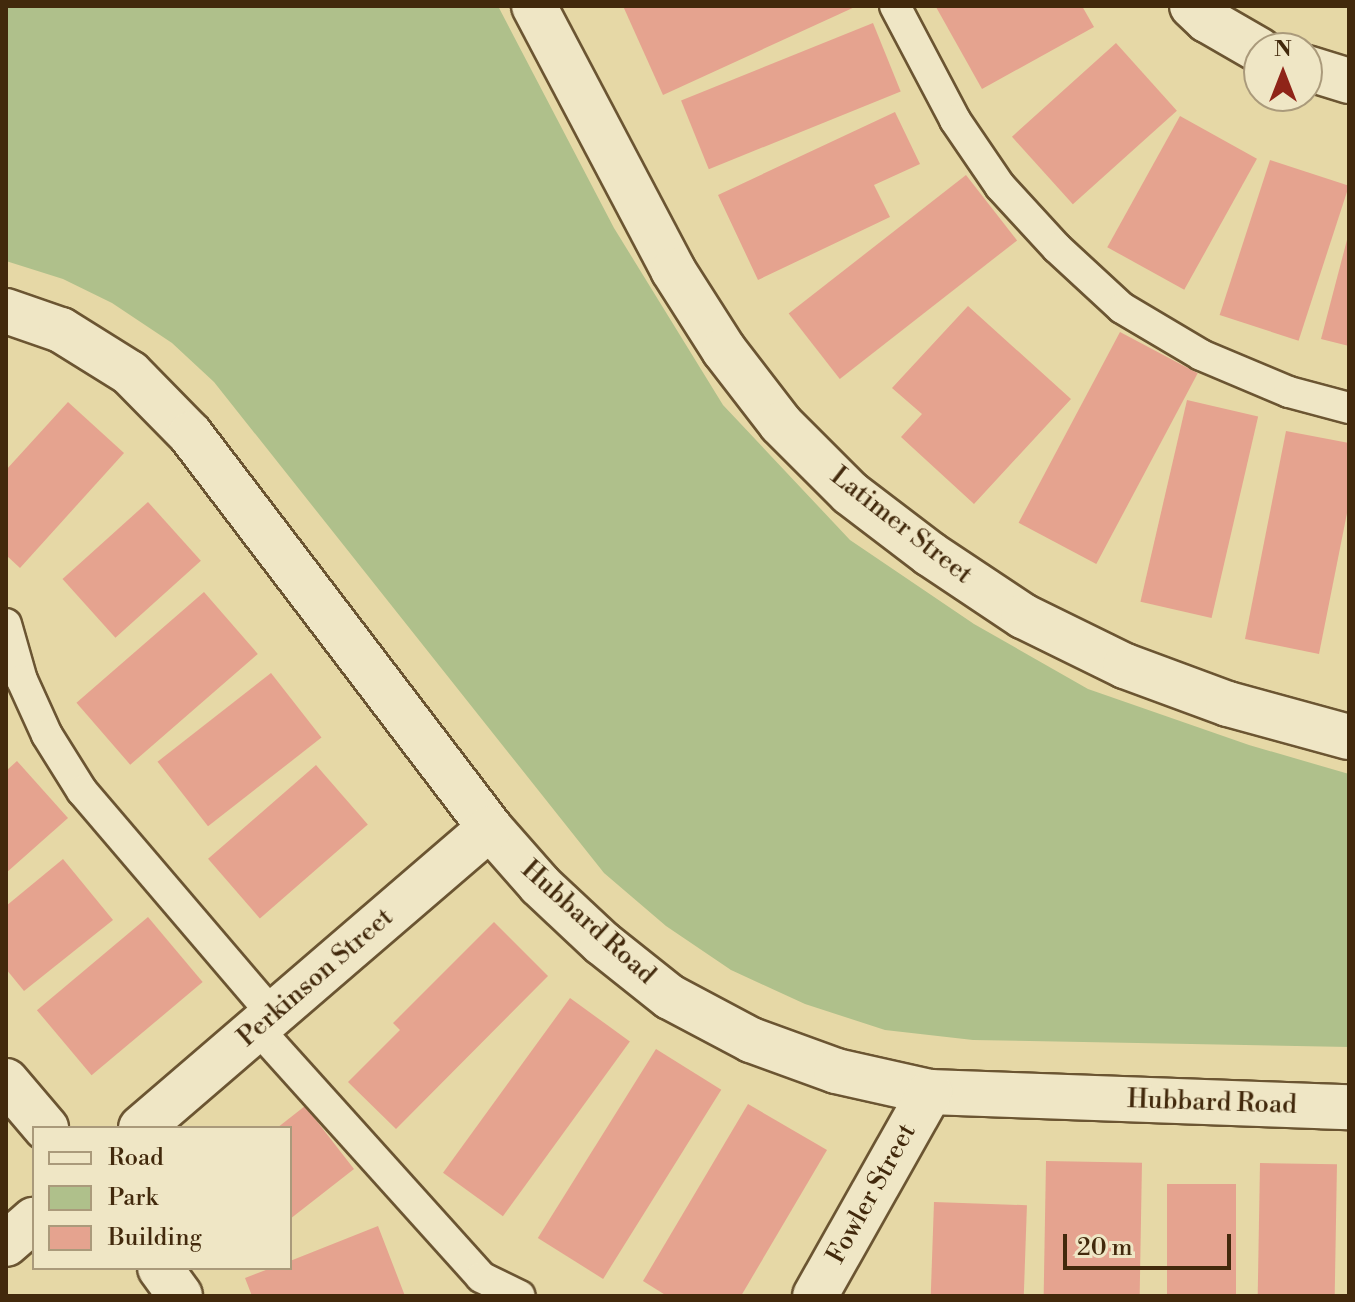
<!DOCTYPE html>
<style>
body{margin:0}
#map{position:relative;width:1355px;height:1302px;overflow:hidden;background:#e6d8a6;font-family:"Libre Bodoni",serif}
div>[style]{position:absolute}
.green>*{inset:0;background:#afc08b}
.building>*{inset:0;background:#e5a38f;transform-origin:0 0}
.roads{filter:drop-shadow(2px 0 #6b5532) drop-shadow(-2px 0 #6b5532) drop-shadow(0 2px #6b5532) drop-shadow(0 -2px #6b5532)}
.service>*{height:30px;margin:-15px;padding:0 15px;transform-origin:15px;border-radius:15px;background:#efe6c5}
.minor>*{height:44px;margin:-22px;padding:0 22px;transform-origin:22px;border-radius:22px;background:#efe6c5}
span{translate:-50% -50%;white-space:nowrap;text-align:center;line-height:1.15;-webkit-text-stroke:6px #efe6c5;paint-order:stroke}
.street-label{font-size:26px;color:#42290c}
.frame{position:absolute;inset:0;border:8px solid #42290c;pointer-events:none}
.legend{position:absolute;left:32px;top:1126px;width:260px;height:144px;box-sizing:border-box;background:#efe6c5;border:2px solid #aa9a7b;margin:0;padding:10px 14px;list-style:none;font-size:24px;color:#42290c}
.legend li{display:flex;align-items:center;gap:16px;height:40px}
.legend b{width:40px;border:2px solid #aa9a7b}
.north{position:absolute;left:1243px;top:32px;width:80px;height:80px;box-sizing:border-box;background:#efe6c5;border:2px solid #aa9a7b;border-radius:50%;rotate:0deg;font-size:22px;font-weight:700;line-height:32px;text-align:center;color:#42290c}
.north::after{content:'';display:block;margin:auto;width:28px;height:36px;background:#8f2418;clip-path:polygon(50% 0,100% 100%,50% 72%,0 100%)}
.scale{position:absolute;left:1063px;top:1234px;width:168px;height:36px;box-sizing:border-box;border:4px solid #42290c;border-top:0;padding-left:10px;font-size:24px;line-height:28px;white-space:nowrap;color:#42290c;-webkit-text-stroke:6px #efe6c5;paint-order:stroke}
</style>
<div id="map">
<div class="green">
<i style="clip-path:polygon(6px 6px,498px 6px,614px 228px,723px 405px,850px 540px,974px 624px,1088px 689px,1249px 745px,1349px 774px,1349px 1047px,973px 1040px,885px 1030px,805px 1004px,731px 970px,666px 926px,604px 873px,214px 382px,172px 343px,112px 303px,63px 279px,6px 261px)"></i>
</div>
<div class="building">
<i style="clip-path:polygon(623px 6px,857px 6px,663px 95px)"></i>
<i style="clip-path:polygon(939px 6px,1082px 6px,1094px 27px,982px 89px,936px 7px)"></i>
<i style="left:873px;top:23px;width:74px;height:207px;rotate:68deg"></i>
<i style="left:1116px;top:43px;width:91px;height:140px;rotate:48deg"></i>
<i style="clip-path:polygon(895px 112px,920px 164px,874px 185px,890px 217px,758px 280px,718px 195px)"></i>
<i style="left:1180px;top:116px;width:88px;height:150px;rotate:29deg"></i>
<i style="left:1270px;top:160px;width:83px;height:163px;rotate:18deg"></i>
<i style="left:966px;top:175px;width:83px;height:225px;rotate:52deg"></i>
<i style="clip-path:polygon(1348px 236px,1349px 236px,1349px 346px,1321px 339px)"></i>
<i style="clip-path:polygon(968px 306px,1071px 399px,974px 504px,901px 437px,922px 414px,892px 388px)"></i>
<i style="left:1120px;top:332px;width:88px;height:216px;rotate:28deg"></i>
<i style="left:1187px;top:400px;width:73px;height:207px;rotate:13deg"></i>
<i style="clip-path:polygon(68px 402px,124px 453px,20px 568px,6px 555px,6px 470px)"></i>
<i style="clip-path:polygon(1286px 431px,1349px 443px,1349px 503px,1319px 654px,1245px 639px)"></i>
<i style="left:148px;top:502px;width:79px;height:115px;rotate:48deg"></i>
<i style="left:204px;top:592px;width:82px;height:169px;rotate:49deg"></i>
<i style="left:271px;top:673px;width:82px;height:144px;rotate:52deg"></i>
<i style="clip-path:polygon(17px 761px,68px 818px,6px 873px,6px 771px)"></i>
<i style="left:316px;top:765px;width:79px;height:143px;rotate:49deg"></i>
<i style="clip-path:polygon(63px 859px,113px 920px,24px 991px,6px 969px,6px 906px)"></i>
<i style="left:148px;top:917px;width:85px;height:145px;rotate:50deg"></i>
<i style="clip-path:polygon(494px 922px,548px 976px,396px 1129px,348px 1082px,400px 1030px,393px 1023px)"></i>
<i style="left:570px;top:998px;width:74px;height:216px;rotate:36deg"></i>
<i style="left:656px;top:1049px;width:77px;height:223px;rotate:32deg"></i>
<i style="clip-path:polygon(748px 1104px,827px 1150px,741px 1296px,667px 1296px,643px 1281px)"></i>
<i style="clip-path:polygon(305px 1106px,354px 1169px,290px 1219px,290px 1128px,277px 1128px)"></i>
<i style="left:1046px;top:1161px;width:96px;height:135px;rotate:1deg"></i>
<i style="left:1260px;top:1163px;width:77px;height:133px;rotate:1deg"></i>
<i style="left:1167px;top:1184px;width:69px;height:112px"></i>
<i style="left:934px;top:1202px;width:93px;height:94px;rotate:2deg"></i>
<i style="clip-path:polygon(378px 1226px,405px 1296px,252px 1296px,245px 1278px,271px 1268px,290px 1268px,290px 1261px)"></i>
</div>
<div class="roads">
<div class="service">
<i style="left:895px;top:6px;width:129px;rotate:62.2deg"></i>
<i style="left:955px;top:120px;width:80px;rotate:55.7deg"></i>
<i style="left:1000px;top:186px;width:84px;rotate:47.4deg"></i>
<i style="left:1057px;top:248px;width:88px;rotate:42.7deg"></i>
<i style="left:1122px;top:308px;width:92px;rotate:30.7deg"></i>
<i style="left:1201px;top:355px;width:95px;rotate:22.8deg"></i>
<i style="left:1289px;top:392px;width:62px;rotate:14.9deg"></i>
<i style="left:6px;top:624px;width:58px;rotate:74.1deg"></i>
<i style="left:22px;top:680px;width:60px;rotate:65.6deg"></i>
<i style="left:47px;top:735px;width:66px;rotate:58deg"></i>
<i style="left:82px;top:791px;width:294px;rotate:49.5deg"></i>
<i style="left:258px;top:1029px;width:334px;rotate:48deg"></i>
<i style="left:481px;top:1277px;width:43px;rotate:26deg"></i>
</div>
<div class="minor">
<i style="left:534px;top:6px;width:298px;rotate:62.2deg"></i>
<i style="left:673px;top:270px;width:95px;rotate:57.5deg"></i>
<i style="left:724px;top:350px;width:93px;rotate:52.4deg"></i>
<i style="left:781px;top:424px;width:98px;rotate:45deg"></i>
<i style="left:850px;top:493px;width:101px;rotate:37.3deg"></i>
<i style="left:930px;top:554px;width:112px;rotate:33.7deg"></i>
<i style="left:1023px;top:616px;width:114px;rotate:26.1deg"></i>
<i style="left:1125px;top:666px;width:110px;rotate:20.3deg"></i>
<i style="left:1228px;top:704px;width:125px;rotate:15.3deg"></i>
<i style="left:1192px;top:6px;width:21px;rotate:43deg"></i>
<i style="left:1207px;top:20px;width:60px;rotate:30deg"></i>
<i style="left:1307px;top:68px;width:44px;rotate:17.2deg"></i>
<i style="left:6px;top:311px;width:58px;rotate:19.1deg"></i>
<i style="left:61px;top:330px;width:81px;rotate:31.9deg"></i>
<i style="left:130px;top:373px;width:86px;rotate:45.5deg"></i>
<i style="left:190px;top:434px;width:495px;rotate:52.7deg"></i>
<i style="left:490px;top:828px;width:76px;rotate:48.7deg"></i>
<i style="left:540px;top:885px;width:85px;rotate:43.1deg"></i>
<i style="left:602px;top:943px;width:87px;rotate:38.5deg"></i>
<i style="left:670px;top:997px;width:92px;rotate:28deg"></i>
<i style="left:751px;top:1040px;width:90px;rotate:20deg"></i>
<i style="left:836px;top:1071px;width:96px;rotate:12.6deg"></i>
<i style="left:930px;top:1092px;width:419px;rotate:2.1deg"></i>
<i style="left:6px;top:1081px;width:62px;rotate:49.6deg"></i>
<i style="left:141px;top:1128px;width:460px;rotate:-40.7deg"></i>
<i style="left:6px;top:1244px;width:37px;rotate:-41deg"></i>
<i style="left:160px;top:1268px;width:34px;rotate:54deg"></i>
<i style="left:815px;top:1296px;width:234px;rotate:-60.6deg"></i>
</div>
</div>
<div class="street-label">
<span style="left:901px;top:526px;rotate:38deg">Latimer Street</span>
<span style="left:588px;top:923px;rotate:42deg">Hubbard Road</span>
<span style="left:316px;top:978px;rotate:-41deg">Perkinson Street</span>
<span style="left:1212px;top:1103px;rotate:2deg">Hubbard Road</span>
<span style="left:872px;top:1194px;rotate:-61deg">Fowler Street</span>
</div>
<div class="frame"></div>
<ul class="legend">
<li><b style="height:10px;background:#efe6c5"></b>Road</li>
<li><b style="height:22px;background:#afc08b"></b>Park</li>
<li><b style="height:22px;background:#e5a38f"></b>Building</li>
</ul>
<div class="north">N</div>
<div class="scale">20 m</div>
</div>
